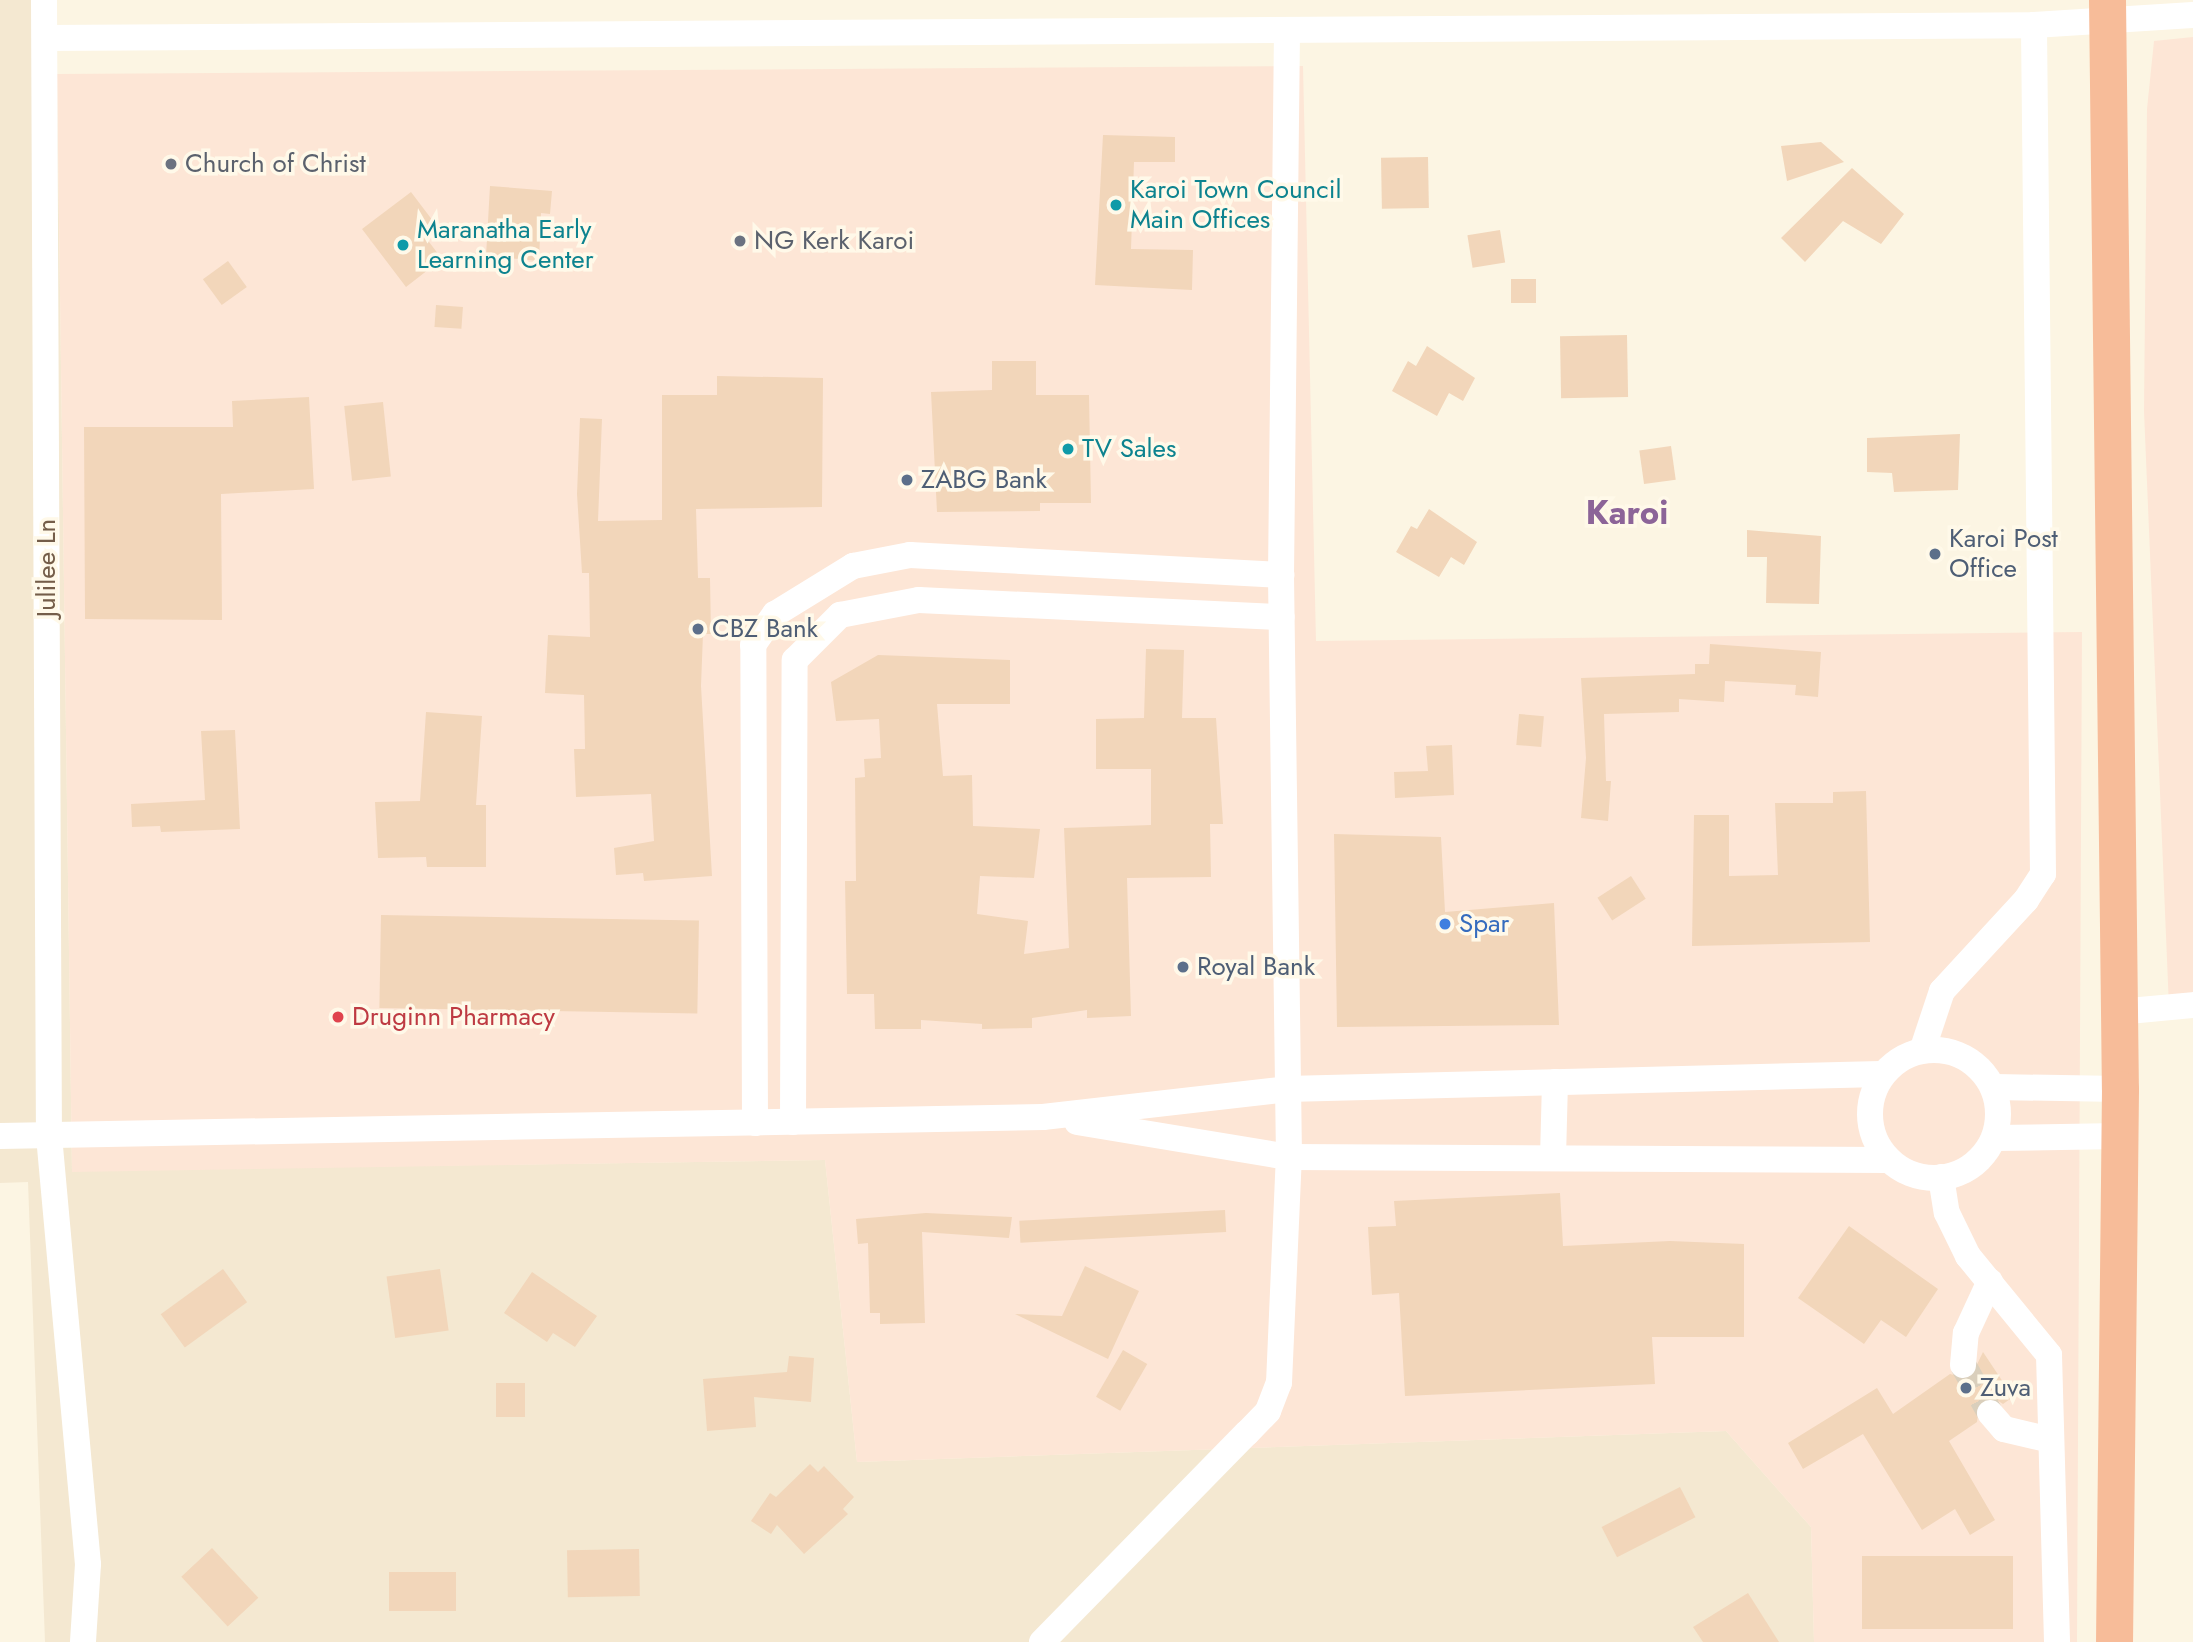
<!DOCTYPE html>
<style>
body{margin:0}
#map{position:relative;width:2193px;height:1642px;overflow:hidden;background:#fcf5e3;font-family:Jost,sans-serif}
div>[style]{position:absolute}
.residential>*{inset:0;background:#f4e8d1}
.commercial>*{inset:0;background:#fde6d6}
.building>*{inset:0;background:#f2d6ba;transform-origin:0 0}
.minor-tunnel>*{height:26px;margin-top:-13px;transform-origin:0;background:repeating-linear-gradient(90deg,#dacfbc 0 26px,transparent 0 39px)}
.minor>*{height:26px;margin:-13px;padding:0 13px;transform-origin:13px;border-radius:13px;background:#fff}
.minor>.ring{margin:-13px;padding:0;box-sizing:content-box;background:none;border:26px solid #fff;border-radius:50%}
.highway>*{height:37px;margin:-18.5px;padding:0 18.5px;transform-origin:18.5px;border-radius:18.5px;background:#f7bc99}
.dots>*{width:19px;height:19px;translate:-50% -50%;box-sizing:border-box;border:4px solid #fff9e9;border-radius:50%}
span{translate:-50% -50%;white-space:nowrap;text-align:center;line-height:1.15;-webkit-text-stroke:7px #fff9e9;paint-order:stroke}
.worship-label{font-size:26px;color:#5b616d}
.left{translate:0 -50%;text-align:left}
.culture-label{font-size:26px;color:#0d838f}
.service-label{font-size:26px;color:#4e5e75}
.street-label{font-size:26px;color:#745d49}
.shop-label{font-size:26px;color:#366cbe}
.health-label{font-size:26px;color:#be3a42}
.district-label{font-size:33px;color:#8c6498;font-weight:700}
</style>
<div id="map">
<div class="residential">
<i style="clip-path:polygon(0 0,56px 0,72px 1171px,825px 1160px,857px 1462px,1726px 1431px,1811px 1527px,1814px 1642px,45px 1642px,28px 1182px,0 1183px)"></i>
</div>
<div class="commercial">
<i style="clip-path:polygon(2193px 37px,2193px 1005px,2169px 1007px,2144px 411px,2147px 109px,2154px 41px)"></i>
<i style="clip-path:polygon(1303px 66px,1316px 641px,2082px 632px,2077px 1642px,1814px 1642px,1811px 1527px,1726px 1431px,857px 1462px,825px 1160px,72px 1172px,57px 74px)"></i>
</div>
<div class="building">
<i style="clip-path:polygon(1103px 135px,1175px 137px,1175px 162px,1134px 162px,1131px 249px,1193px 250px,1192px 290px,1095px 285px)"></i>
<i style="clip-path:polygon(1821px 142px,1844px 162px,1787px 181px,1781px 146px)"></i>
<i style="left:1428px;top:157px;width:51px;height:47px;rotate:89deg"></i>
<i style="clip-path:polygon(1852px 168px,1904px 214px,1881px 244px,1843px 221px,1805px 262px,1781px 238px)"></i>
<i style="clip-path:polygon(490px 186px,552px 191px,550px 214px,541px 213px,539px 261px,486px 256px)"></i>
<i style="clip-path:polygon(411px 192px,433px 221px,420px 230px,442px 259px,406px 287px,362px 229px)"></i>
<i style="left:1500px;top:230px;width:33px;height:33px;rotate:81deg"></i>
<i style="left:228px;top:261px;width:32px;height:31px;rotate:54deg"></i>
<i style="left:1511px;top:279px;width:25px;height:24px"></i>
<i style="left:436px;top:305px;width:27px;height:22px;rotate:4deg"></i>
<i style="left:1627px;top:335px;width:62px;height:67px;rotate:89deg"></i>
<i style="clip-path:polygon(1427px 346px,1475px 378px,1463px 401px,1449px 393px,1437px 416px,1392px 391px,1408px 361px,1416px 366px)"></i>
<i style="clip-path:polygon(992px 361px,1036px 361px,1036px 395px,1089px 395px,1091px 503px,1040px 503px,1040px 511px,937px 512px,931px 392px,992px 390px)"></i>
<i style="clip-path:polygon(717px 376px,823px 378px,822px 507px,696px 509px,698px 578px,710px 578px,711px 634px,703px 634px,701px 686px,712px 876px,644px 881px,643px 873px,616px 875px,614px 848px,654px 841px,651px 794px,576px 797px,574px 749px,585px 749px,584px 695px,545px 693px,548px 635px,590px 637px,589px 573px,582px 573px,577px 494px,580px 418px,602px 419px,598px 521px,662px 520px,662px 395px,717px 395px)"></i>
<i style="clip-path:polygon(309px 397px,314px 489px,221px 494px,222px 620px,85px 619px,84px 427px,233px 427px,232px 401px)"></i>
<i style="left:383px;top:402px;width:75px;height:39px;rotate:84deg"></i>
<i style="clip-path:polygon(1960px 434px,1958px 490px,1894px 492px,1892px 473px,1867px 472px,1867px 438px)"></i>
<i style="left:1671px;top:446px;width:34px;height:32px;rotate:82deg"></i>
<i style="clip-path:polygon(1429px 509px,1477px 542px,1464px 565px,1451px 557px,1439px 577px,1396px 552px,1411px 526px,1417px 529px)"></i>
<i style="clip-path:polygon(1747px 530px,1821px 536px,1819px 604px,1766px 603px,1767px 557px,1747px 557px)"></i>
<i style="clip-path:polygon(1710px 644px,1821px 652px,1818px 697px,1795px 695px,1796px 685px,1725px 681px,1724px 702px,1679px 699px,1679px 712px,1604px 714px,1606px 781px,1611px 781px,1608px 821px,1581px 818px,1586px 758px,1581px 678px,1695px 674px,1695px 664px,1709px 664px)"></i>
<i style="clip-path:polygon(1146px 649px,1184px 650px,1182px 718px,1216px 718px,1223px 824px,1210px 824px,1211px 877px,1127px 878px,1131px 1016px,1087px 1018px,1087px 1010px,1032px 1018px,1032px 1028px,982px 1029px,982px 1024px,921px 1020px,921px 1029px,875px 1029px,874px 994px,847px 994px,845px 881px,856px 881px,855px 778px,865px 777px,864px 759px,881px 758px,879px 719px,836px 721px,831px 682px,878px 655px,1010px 660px,1010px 704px,937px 704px,943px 776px,972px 775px,973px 826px,1040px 829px,1034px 878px,980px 876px,977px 914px,1028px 921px,1024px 954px,1069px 948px,1064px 828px,1151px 825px,1151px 769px,1096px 769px,1096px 719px,1144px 718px)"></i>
<i style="clip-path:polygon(426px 712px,482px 716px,476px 805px,486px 805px,486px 867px,427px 867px,426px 857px,378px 858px,375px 802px,420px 801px)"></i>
<i style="left:1519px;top:714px;width:25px;height:31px;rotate:5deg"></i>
<i style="clip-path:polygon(235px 730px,240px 829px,161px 832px,160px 826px,132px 827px,131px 804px,205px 800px,201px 731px)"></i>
<i style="clip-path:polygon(1452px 745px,1454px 795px,1395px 798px,1394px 772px,1428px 771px,1426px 746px)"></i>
<i style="clip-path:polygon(1866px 791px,1870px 942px,1692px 946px,1694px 815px,1729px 815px,1729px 876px,1778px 875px,1775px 803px,1833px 803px,1833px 792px)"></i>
<i style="clip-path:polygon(1334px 834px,1441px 837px,1445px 912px,1554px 903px,1559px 1025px,1337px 1027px)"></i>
<i style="left:1631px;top:876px;width:27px;height:40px;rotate:57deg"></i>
<i style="left:381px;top:915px;width:318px;height:93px;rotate:1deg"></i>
<i style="clip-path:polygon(1560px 1193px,1563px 1246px,1670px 1241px,1744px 1244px,1744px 1337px,1652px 1337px,1655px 1384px,1405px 1396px,1399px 1293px,1372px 1295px,1368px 1227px,1396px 1226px,1394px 1201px)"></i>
<i style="left:1225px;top:1210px;width:22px;height:206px;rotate:87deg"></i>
<i style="clip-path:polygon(926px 1213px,1012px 1217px,1009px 1238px,922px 1232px,925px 1323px,880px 1324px,880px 1313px,870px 1313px,868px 1243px,858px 1244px,856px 1219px)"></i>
<i style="clip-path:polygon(1849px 1226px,1938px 1289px,1906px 1337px,1881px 1320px,1864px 1344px,1798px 1298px)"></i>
<i style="clip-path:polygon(1085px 1266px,1139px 1291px,1108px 1359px,1015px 1314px,1062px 1316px)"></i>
<i style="left:223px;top:1269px;width:41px;height:77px;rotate:54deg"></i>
<i style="left:440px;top:1269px;width:62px;height:54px;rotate:82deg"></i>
<i style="clip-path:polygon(532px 1272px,597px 1316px,575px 1347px,553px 1333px,547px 1342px,504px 1313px)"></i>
<i style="left:1123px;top:1350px;width:28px;height:54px;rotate:30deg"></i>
<i style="clip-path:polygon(1983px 1352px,2013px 1397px,2003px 1404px,1994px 1398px,1980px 1401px,1977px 1422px,1949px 1441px,1995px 1520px,1970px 1535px,1955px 1509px,1922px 1530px,1863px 1434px,1803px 1469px,1788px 1443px,1877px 1388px,1893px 1414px,1950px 1374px,1970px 1379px)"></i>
<i style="clip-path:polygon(789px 1356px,814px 1358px,811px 1402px,754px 1397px,756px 1427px,707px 1431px,703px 1379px,787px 1372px)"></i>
<i style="left:496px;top:1383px;width:29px;height:34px"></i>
<i style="clip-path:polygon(810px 1464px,818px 1472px,824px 1466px,854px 1497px,843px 1509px,848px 1514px,804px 1554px,777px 1525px,771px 1534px,751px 1521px,770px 1493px,776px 1497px)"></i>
<i style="left:1680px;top:1487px;width:34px;height:88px;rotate:63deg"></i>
<i style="left:212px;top:1548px;width:68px;height:42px;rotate:47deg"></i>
<i style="left:639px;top:1549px;width:47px;height:72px;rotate:89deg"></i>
<i style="left:1862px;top:1556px;width:151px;height:73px"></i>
<i style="left:389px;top:1572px;width:67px;height:39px"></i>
<i style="clip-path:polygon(1748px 1593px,1779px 1642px,1703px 1642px,1693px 1627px)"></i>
</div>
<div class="minor-tunnel">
<i style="left:1963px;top:1365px;width:55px;rotate:60.6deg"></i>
</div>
<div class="minor">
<i style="left:44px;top:0;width:1136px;rotate:89.75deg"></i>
<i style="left:49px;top:1136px;width:430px;rotate:84.8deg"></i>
<i style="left:88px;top:1564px;width:78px;rotate:93.7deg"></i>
<i style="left:45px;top:38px;width:1989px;rotate:-0.37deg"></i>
<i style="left:2034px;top:25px;width:159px;rotate:-3.6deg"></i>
<i style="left:2118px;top:1012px;width:75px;rotate:-5.3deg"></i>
<i style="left:1923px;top:1048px;width:60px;rotate:-71.6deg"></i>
<i style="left:1942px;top:991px;width:124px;rotate:-47.3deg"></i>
<i style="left:2026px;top:900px;width:31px;rotate:-57deg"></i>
<i style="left:2043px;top:874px;width:849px;rotate:-90.61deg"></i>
<i class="ring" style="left:1870px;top:1050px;width:102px;height:102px"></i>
<i style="left:1994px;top:1087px;width:126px;rotate:0.9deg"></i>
<i style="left:793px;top:1122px;width:462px;rotate:-89.8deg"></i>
<i style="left:795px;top:660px;width:64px;rotate:-45deg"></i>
<i style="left:840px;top:615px;width:80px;rotate:-10.8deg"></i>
<i style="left:919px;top:600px;width:363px;rotate:2.7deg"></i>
<i style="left:1077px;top:1122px;width:215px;rotate:9.4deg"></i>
<i style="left:1289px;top:1157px;width:599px;rotate:0.29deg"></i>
<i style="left:755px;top:1123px;width:478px;rotate:-90.2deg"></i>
<i style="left:753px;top:645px;width:38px;rotate:-55deg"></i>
<i style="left:775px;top:614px;width:92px;rotate:-31.6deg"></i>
<i style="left:853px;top:566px;width:58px;rotate:-10.9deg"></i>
<i style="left:910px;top:555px;width:372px;rotate:3.1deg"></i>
<i style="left:0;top:1136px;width:1043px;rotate:-1.04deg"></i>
<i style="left:1043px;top:1117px;width:246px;rotate:-6.5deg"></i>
<i style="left:1287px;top:1089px;width:594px;rotate:-1.45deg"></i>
<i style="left:1995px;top:1138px;width:125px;rotate:-0.9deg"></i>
<i style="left:1553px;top:1158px;width:76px;rotate:-88.5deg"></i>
<i style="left:1941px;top:1177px;width:36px;rotate:81deg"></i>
<i style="left:1947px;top:1213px;width:48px;rotate:64deg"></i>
<i style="left:1968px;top:1256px;width:128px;rotate:50.7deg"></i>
<i style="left:2049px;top:1355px;width:287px;rotate:88.4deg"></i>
<i style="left:1963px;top:1365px;width:32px;rotate:-85deg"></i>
<i style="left:1966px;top:1333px;width:57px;rotate:-65.2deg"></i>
<i style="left:1990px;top:1413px;width:21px;rotate:49deg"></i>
<i style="left:2004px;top:1429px;width:48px;rotate:13.2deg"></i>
<i style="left:1042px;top:1642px;width:293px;rotate:-45.6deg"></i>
<i style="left:1247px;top:1433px;width:30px;rotate:-46deg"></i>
<i style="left:1268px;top:1411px;width:30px;rotate:-69deg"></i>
<i style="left:1279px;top:1383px;width:226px;rotate:-87.5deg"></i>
<i style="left:1289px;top:1157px;width:582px;rotate:-90.79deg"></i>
<i style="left:1281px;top:575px;width:544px;rotate:-89.37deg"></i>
</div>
<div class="highway">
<i style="left:2107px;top:0;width:1089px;rotate:89.32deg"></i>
<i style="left:2120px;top:1089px;width:553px;rotate:90.62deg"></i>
</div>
<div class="dots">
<i style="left:171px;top:164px;background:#6b7280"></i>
<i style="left:1116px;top:205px;background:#0f9aa8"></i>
<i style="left:740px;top:241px;background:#6b7280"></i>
<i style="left:403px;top:245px;background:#0f9aa8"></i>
<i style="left:1068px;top:449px;background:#0f9aa8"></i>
<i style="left:907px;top:480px;background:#5c6f8a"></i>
<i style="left:1935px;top:554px;background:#5c6f8a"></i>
<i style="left:698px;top:629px;background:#5c6f8a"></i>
<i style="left:1445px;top:924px;background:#3f7fe0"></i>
<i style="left:1183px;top:967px;background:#5c6f8a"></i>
<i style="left:338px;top:1017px;background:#e0444e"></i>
<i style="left:1966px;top:1388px;background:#5c6f8a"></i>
</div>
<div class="worship-label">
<span class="left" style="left:185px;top:164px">Church of Christ</span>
<span class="left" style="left:754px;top:241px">NG Kerk Karoi</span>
</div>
<div class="culture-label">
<span class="left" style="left:1130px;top:205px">Karoi Town Council<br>Main Offices</span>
<span class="left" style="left:417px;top:245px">Maranatha Early<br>Learning Center</span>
<span class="left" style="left:1082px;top:449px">TV Sales</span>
</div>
<div class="service-label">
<span class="left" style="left:921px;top:480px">ZABG Bank</span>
<span class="left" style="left:1949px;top:554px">Karoi Post<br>Office</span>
<span class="left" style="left:712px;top:629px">CBZ Bank</span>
<span class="left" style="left:1197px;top:967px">Royal Bank</span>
<span class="left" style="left:1980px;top:1388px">Zuva</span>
</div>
<div class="street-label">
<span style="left:47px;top:568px;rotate:-90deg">Julilee Ln</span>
</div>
<div class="shop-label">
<span class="left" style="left:1459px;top:924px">Spar</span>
</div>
<div class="health-label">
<span class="left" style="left:352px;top:1017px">Druginn Pharmacy</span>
</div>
<div class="district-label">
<span style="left:1627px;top:513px">Karoi</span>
</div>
</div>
